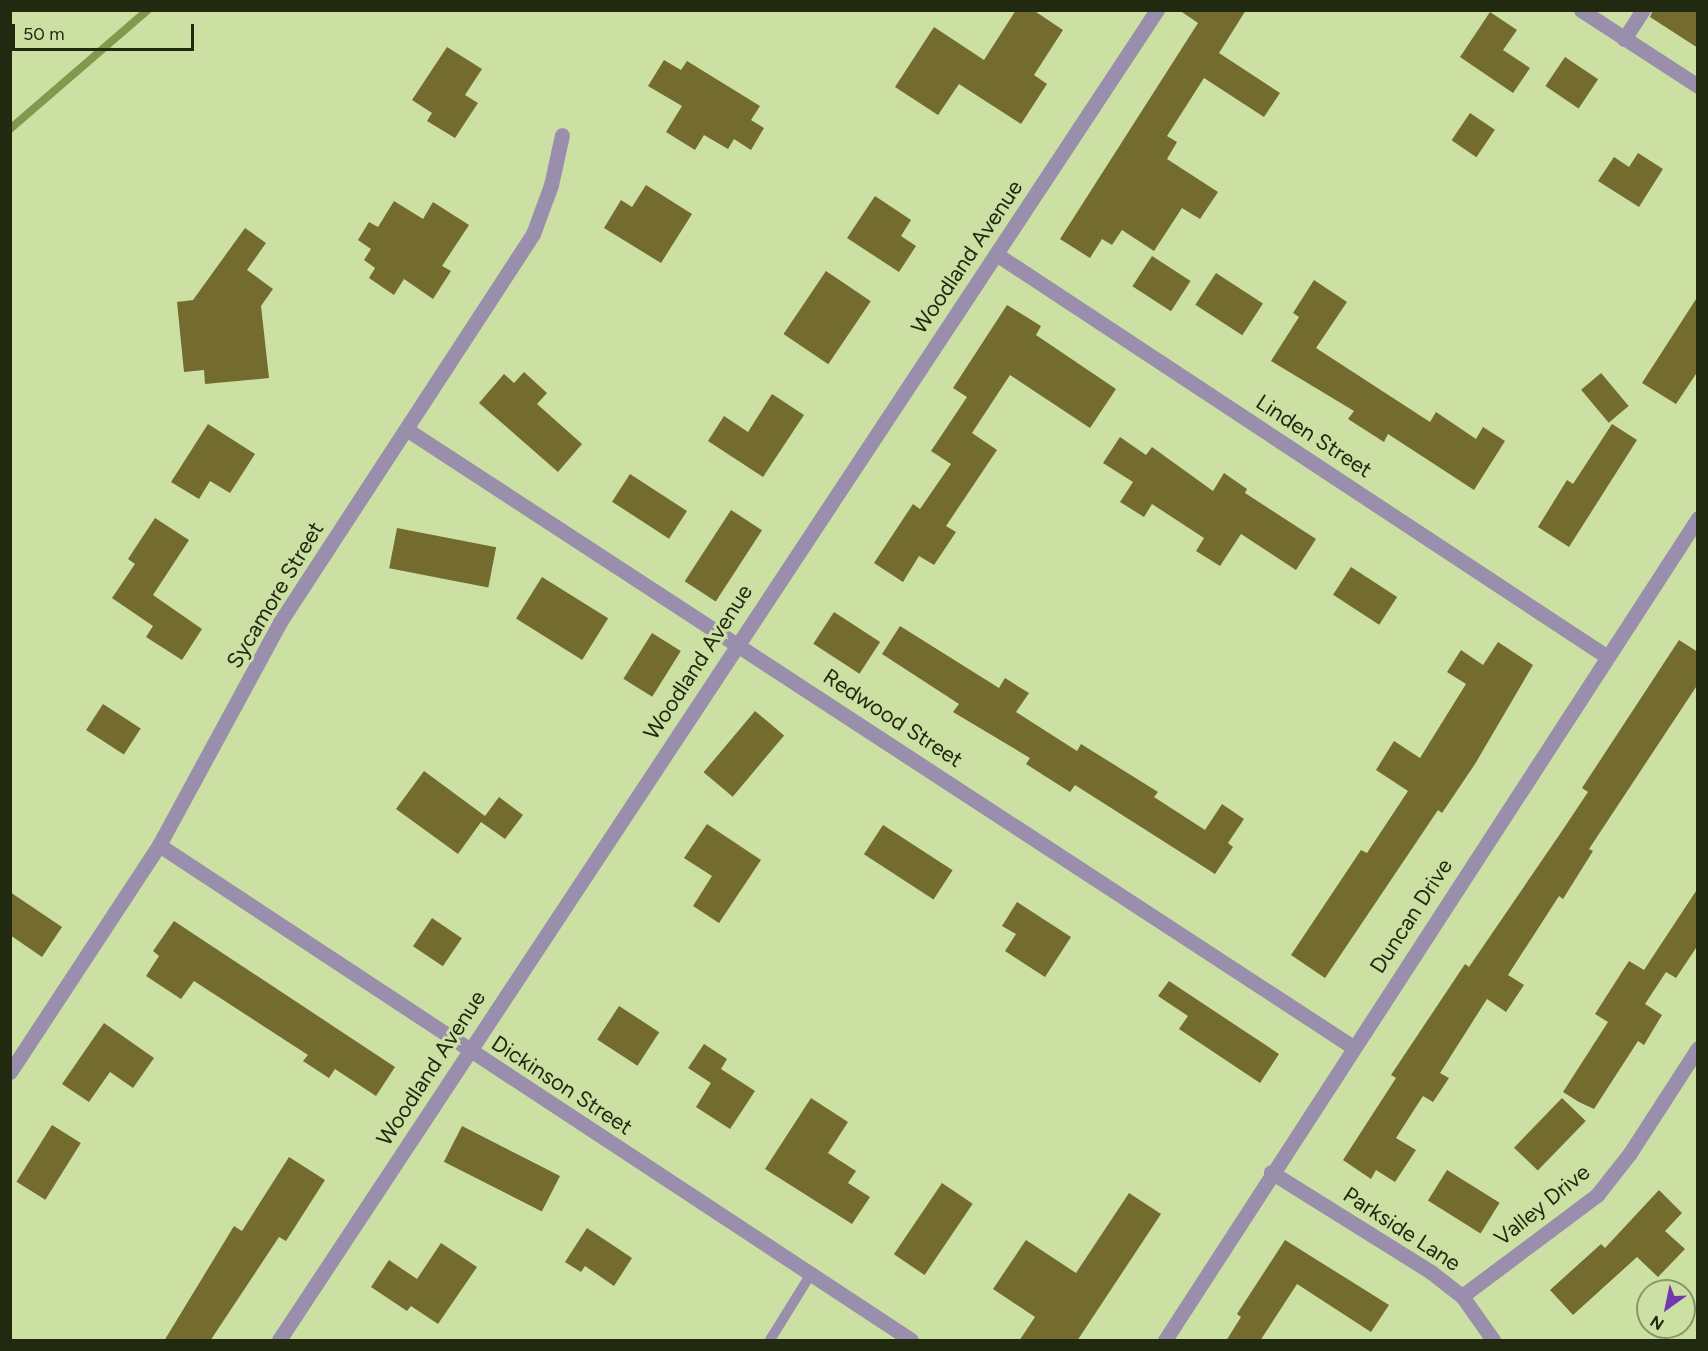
<!DOCTYPE html>
<style>
body{margin:0}
#map{position:relative;width:1708px;height:1351px;overflow:hidden;background:#cce0a3;font-family:Figtree,sans-serif}
div>[style]{position:absolute}
.stream>*{height:8px;margin:-4px;padding:0 4px;transform-origin:4px;border-radius:4px;background:#82984d}
.building>*{inset:0;background:#736c2e;transform-origin:0 0}
.service>*{height:10px;margin:-5px;padding:0 5px;transform-origin:5px;border-radius:5px;background:#9a8ead}
.minor>*{height:15px;margin:-7.5px;padding:0 7.5px;transform-origin:7.5px;border-radius:7.5px;background:#9a8ead}
.tertiary>*{height:15px;margin:-7.5px;padding:0 7.5px;transform-origin:7.5px;border-radius:7.5px;background:#9a8ead}
span{translate:-50% -50%;white-space:nowrap;text-align:center;line-height:1.15;-webkit-text-stroke:6px #cce0a3;paint-order:stroke}
.street-label{font-size:22px;color:#222911}
.frame{position:absolute;inset:0;border:12px solid #222911;pointer-events:none}
.north{position:absolute;left:1636px;top:1279px;width:60px;height:60px;box-sizing:border-box;background:#cce0a3;border:2px solid #889769;border-radius:50%;rotate:213deg;font-size:16px;font-weight:700;line-height:24px;text-align:center;color:#222911}
.north::after{content:'';display:block;margin:auto;width:21px;height:27px;background:#7338ae;clip-path:polygon(50% 0,100% 100%,50% 72%,0 100%)}
.scale{position:absolute;left:12px;top:24px;width:182px;height:27px;box-sizing:border-box;border:3px solid #222911;border-top:0;padding-left:8px;font-size:18px;line-height:21px;white-space:nowrap;color:#222911;-webkit-text-stroke:4px #cce0a3;paint-order:stroke}
</style>
<div id="map">
<div class="stream">
<i style="left:10px;top:129px;width:182px;rotate:-40.8deg"></i>
</div>
<div class="building">
<i style="clip-path:polygon(1016px 10px,1033px 10px,1063px 30px,1034px 75px,1047px 84px,1021px 124px,959px 84px,938px 115px,895px 87px,934px 27px,984px 60px)"></i>
<i style="clip-path:polygon(1179px 10px,1246px 10px,1219px 53px,1280px 93px,1264px 117px,1204px 78px,1167px 136px,1177px 142px,1167px 159px,1218px 192px,1200px 219px,1182px 208px,1154px 251px,1122px 230px,1112px 245px,1102px 239px,1090px 258px,1060px 239px,1198px 23px)"></i>
<i style="clip-path:polygon(1653px 10px,1698px 10px,1698px 48px,1650px 17px)"></i>
<i style="clip-path:polygon(1490px 12px,1517px 30px,1503px 50px,1530px 68px,1513px 93px,1460px 57px)"></i>
<i style="clip-path:polygon(447px 47px,482px 69px,465px 95px,478px 103px,455px 138px,427px 121px,432px 113px,412px 100px)"></i>
<i style="left:1565px;top:57px;width:40px;height:35px;rotate:34deg"></i>
<i style="clip-path:polygon(664px 60px,681px 70px,687px 61px,760px 106px,751px 120px,764px 128px,751px 150px,734px 139px,728px 149px,704px 135px,695px 150px,666px 132px,682px 106px,648px 86px)"></i>
<i style="left:1470px;top:113px;width:30px;height:33px;rotate:34deg"></i>
<i style="clip-path:polygon(1638px 153px,1663px 169px,1639px 207px,1598px 181px,1614px 157px,1629px 167px)"></i>
<i style="clip-path:polygon(646px 185px,692px 214px,661px 263px,604px 228px,621px 200px,632px 207px)"></i>
<i style="clip-path:polygon(875px 196px,911px 220px,901px 236px,916px 246px,899px 272px,847px 238px)"></i>
<i style="clip-path:polygon(394px 201px,423px 219px,433px 202px,469px 225px,442px 266px,451px 271px,433px 299px,404px 279px,394px 295px,369px 278px,375px 268px,364px 260px,371px 249px,358px 240px,369px 222px,378px 227px)"></i>
<i style="clip-path:polygon(245px 228px,266px 243px,247px 270px,273px 289px,261px 306px,269px 378px,205px 384px,204px 370px,184px 372px,177px 302px,193px 300px)"></i>
<i style="left:1152px;top:256px;width:46px;height:36px;rotate:33deg"></i>
<i style="left:826px;top:271px;width:54px;height:76px;rotate:34deg"></i>
<i style="left:1216px;top:273px;width:56px;height:38px;rotate:33deg"></i>
<i style="clip-path:polygon(1314px 280px,1347px 302px,1316px 348px,1430px 422px,1436px 412px,1476px 439px,1483px 427px,1505px 441px,1474px 490px,1388px 434px,1384px 442px,1348px 419px,1354px 411px,1271px 361px,1299px 317px,1293px 313px)"></i>
<i style="clip-path:polygon(1698px 296px,1698px 371px,1676px 404px,1642px 383px)"></i>
<i style="clip-path:polygon(1007px 305px,1041px 326px,1036px 335px,1116px 389px,1090px 428px,1010px 375px,972px 433px,997px 450px,946px 526px,956px 532px,934px 565px,919px 556px,903px 582px,874px 563px,913px 504px,920px 509px,951px 464px,931px 451px,967px 397px,953px 388px)"></i>
<i style="clip-path:polygon(524px 372px,547px 393px,537px 404px,582px 444px,558px 472px,479px 403px,504px 374px,514px 383px)"></i>
<i style="left:1601px;top:373px;width:43px;height:26px;rotate:50deg"></i>
<i style="clip-path:polygon(772px 394px,804px 415px,763px 477px,708px 441px,724px 416px,748px 432px)"></i>
<i style="clip-path:polygon(208px 424px,255px 454px,230px 493px,210px 481px,199px 499px,171px 482px)"></i>
<i style="clip-path:polygon(1612px 424px,1637px 440px,1569px 547px,1538px 527px,1567px 480px,1573px 484px)"></i>
<i style="clip-path:polygon(1120px 437px,1146px 455px,1152px 447px,1213px 491px,1224px 473px,1247px 489px,1245px 493px,1316px 539px,1296px 570px,1241px 534px,1220px 566px,1196px 551px,1204px 538px,1152px 504px,1144px 517px,1120px 502px,1133px 482px,1103px 463px)"></i>
<i style="left:630px;top:474px;width:68px;height:33px;rotate:33deg"></i>
<i style="left:731px;top:510px;width:37px;height:85px;rotate:33deg"></i>
<i style="clip-path:polygon(155px 518px,189px 540px,153px 595px,202px 629px,182px 660px,146px 637px,153px 626px,112px 598px,135px 564px,128px 559px)"></i>
<i style="left:397px;top:528px;width:101px;height:41px;rotate:11deg"></i>
<i style="left:1351px;top:567px;width:55px;height:33px;rotate:33deg"></i>
<i style="left:542px;top:577px;width:78px;height:49px;rotate:32deg"></i>
<i style="left:834px;top:612px;width:55px;height:38px;rotate:33deg"></i>
<i style="clip-path:polygon(900px 626px,999px 688px,1005px 678px,1029px 693px,1016px 712px,1077px 751px,1081px 744px,1158px 792px,1154px 797px,1205px 830px,1222px 804px,1244px 819px,1228px 843px,1233px 847px,1215px 874px,1075px 785px,1070px 792px,1026px 764px,1030px 758px,953px 712px,959px 704px,882px 654px)"></i>
<i style="left:652px;top:633px;width:34px;height:54px;rotate:32deg"></i>
<i style="clip-path:polygon(1679px 640px,1698px 652px,1698px 684px,1589px 849px,1593px 851px,1563px 899px,1559px 896px,1508px 975px,1524px 985px,1506px 1012px,1487px 999px,1440px 1073px,1449px 1078px,1433px 1102px,1423px 1096px,1396px 1138px,1416px 1150px,1395px 1182px,1376px 1170px,1371px 1179px,1343px 1160px,1396px 1078px,1391px 1075px,1465px 964px,1469px 967px,1562px 831px,1588px 792px,1582px 788px)"></i>
<i style="clip-path:polygon(1498px 642px,1533px 665px,1475px 764px,1442px 813px,1438px 810px,1325px 978px,1291px 955px,1361px 850px,1367px 853px,1408px 791px,1376px 770px,1394px 741px,1420px 758px,1466px 684px,1447px 672px,1461px 650px,1483px 665px)"></i>
<i style="left:103px;top:704px;width:45px;height:31px;rotate:33deg"></i>
<i style="left:755px;top:711px;width:38px;height:80px;rotate:40deg"></i>
<i style="clip-path:polygon(424px 771px,485px 816px,499px 797px,523px 815px,505px 839px,481px 822px,458px 854px,396px 809px)"></i>
<i style="clip-path:polygon(707px 824px,761px 860px,719px 923px,693px 906px,712px 876px,684px 858px)"></i>
<i style="left:883px;top:825px;width:83px;height:35px;rotate:33deg"></i>
<i style="clip-path:polygon(1698px 888px,1698px 945px,1676px 978px,1666px 972px,1645px 1004px,1662px 1015px,1644px 1045px,1638px 1041px,1594px 1109px,1579px 1102px,1563px 1092px,1608px 1022px,1595px 1014px,1629px 961px,1644px 970px)"></i>
<i style="clip-path:polygon(10px 892px,62px 927px,42px 957px,10px 935px)"></i>
<i style="clip-path:polygon(1017px 902px,1071px 937px,1045px 977px,1005px 951px,1016px 934px,1002px 926px)"></i>
<i style="left:432px;top:918px;width:36px;height:34px;rotate:34deg"></i>
<i style="clip-path:polygon(174px 921px,395px 1067px,376px 1096px,335px 1069px,329px 1078px,303px 1061px,308px 1055px,194px 981px,181px 999px,146px 976px,159px 956px,153px 951px)"></i>
<i style="clip-path:polygon(1169px 981px,1279px 1054px,1260px 1083px,1179px 1029px,1188px 1016px,1158px 996px)"></i>
<i style="left:619px;top:1006px;width:48px;height:40px;rotate:33deg"></i>
<i style="clip-path:polygon(104px 1023px,154px 1058px,133px 1088px,110px 1072px,89px 1102px,62px 1084px)"></i>
<i style="clip-path:polygon(704px 1044px,727px 1059px,721px 1069px,755px 1091px,730px 1129px,696px 1107px,714px 1078px,711px 1083px,688px 1068px)"></i>
<i style="clip-path:polygon(811px 1098px,848px 1122px,828px 1153px,856px 1171px,848px 1183px,870px 1197px,852px 1224px,765px 1169px)"></i>
<i style="left:1562px;top:1098px;width:33px;height:69px;rotate:44deg"></i>
<i style="left:52px;top:1125px;width:34px;height:67px;rotate:32deg"></i>
<i style="left:462px;top:1126px;width:110px;height:40px;rotate:27deg"></i>
<i style="clip-path:polygon(289px 1157px,325px 1180px,286px 1241px,279px 1237px,210px 1341px,164px 1341px,234px 1226px,242px 1231px)"></i>
<i style="left:1447px;top:1170px;width:62px;height:36px;rotate:32deg"></i>
<i style="left:942px;top:1183px;width:37px;height:86px;rotate:34deg"></i>
<i style="clip-path:polygon(1659px 1190px,1682px 1213px,1665px 1231px,1685px 1249px,1658px 1277px,1637px 1257px,1573px 1315px,1550px 1290px,1601px 1244px,1605px 1248px)"></i>
<i style="clip-path:polygon(1129px 1193px,1161px 1214px,1077px 1341px,1019px 1341px,1035px 1317px,993px 1289px,1026px 1240px,1076px 1273px)"></i>
<i style="clip-path:polygon(587px 1228px,632px 1258px,614px 1286px,585px 1266px,581px 1272px,565px 1262px)"></i>
<i style="clip-path:polygon(1285px 1240px,1389px 1305px,1371px 1332px,1297px 1284px,1260px 1341px,1226px 1341px,1241px 1317px,1237px 1314px)"></i>
<i style="clip-path:polygon(441px 1243px,477px 1267px,438px 1324px,411px 1306px,407px 1311px,371px 1287px,389px 1260px,417px 1279px)"></i>
</div>
<div class="service">
<i style="left:770px;top:1340px;width:78px;rotate:-58.2deg"></i>
</div>
<div class="minor">
<i style="left:1624px;top:39px;width:35px;rotate:-57deg"></i>
<i style="left:996px;top:254px;width:731px;rotate:33.39deg"></i>
<i style="left:406px;top:429px;width:1131px;rotate:33.13deg"></i>
<i style="left:159px;top:845px;width:900px;rotate:33.35deg"></i>
<i style="left:10px;top:1072px;width:272px;rotate:-56.7deg"></i>
<i style="left:159px;top:845px;width:254px;rotate:-61.5deg"></i>
<i style="left:280px;top:622px;width:463px;rotate:-56.9deg"></i>
<i style="left:533px;top:234px;width:52px;rotate:-69.8deg"></i>
<i style="left:551px;top:185px;width:51px;rotate:-77.6deg"></i>
<i style="left:1271px;top:1172px;width:189px;rotate:32deg"></i>
<i style="left:1431px;top:1272px;width:39px;rotate:38deg"></i>
<i style="left:1462px;top:1296px;width:54px;rotate:54.8deg"></i>
<i style="left:1462px;top:1296px;width:169px;rotate:-36.8deg"></i>
<i style="left:1597px;top:1195px;width:53px;rotate:-51.8deg"></i>
<i style="left:1630px;top:1153px;width:125px;rotate:-57.1deg"></i>
<i style="left:279px;top:1340px;width:1594px;rotate:-56.57deg"></i>
</div>
<div class="tertiary">
<i style="left:1581px;top:10px;width:140px;rotate:33deg"></i>
<i style="left:1165px;top:1340px;width:980px;rotate:-57.04deg"></i>
</div>
<div class="street-label">
<span style="left:967px;top:257px;rotate:-56deg">Woodland Avenue</span>
<span style="left:1314px;top:436px;rotate:33deg">Linden Street</span>
<span style="left:275px;top:595px;rotate:-59deg">Sycamore Street</span>
<span style="left:698px;top:662px;rotate:-57deg">Woodland Avenue</span>
<span style="left:893px;top:718px;rotate:33deg">Redwood Street</span>
<span style="left:1411px;top:916px;rotate:-57deg">Duncan Drive</span>
<span style="left:431px;top:1068px;rotate:-57deg">Woodland Avenue</span>
<span style="left:562px;top:1085px;rotate:33deg">Dickinson Street</span>
<span style="left:1542px;top:1205px;rotate:-39deg">Valley Drive</span>
<span style="left:1402px;top:1229px;rotate:33deg">Parkside Lane</span>
</div>
<div class="frame"></div>
<div class="north">N</div>
<div class="scale">50 m</div>
</div>
